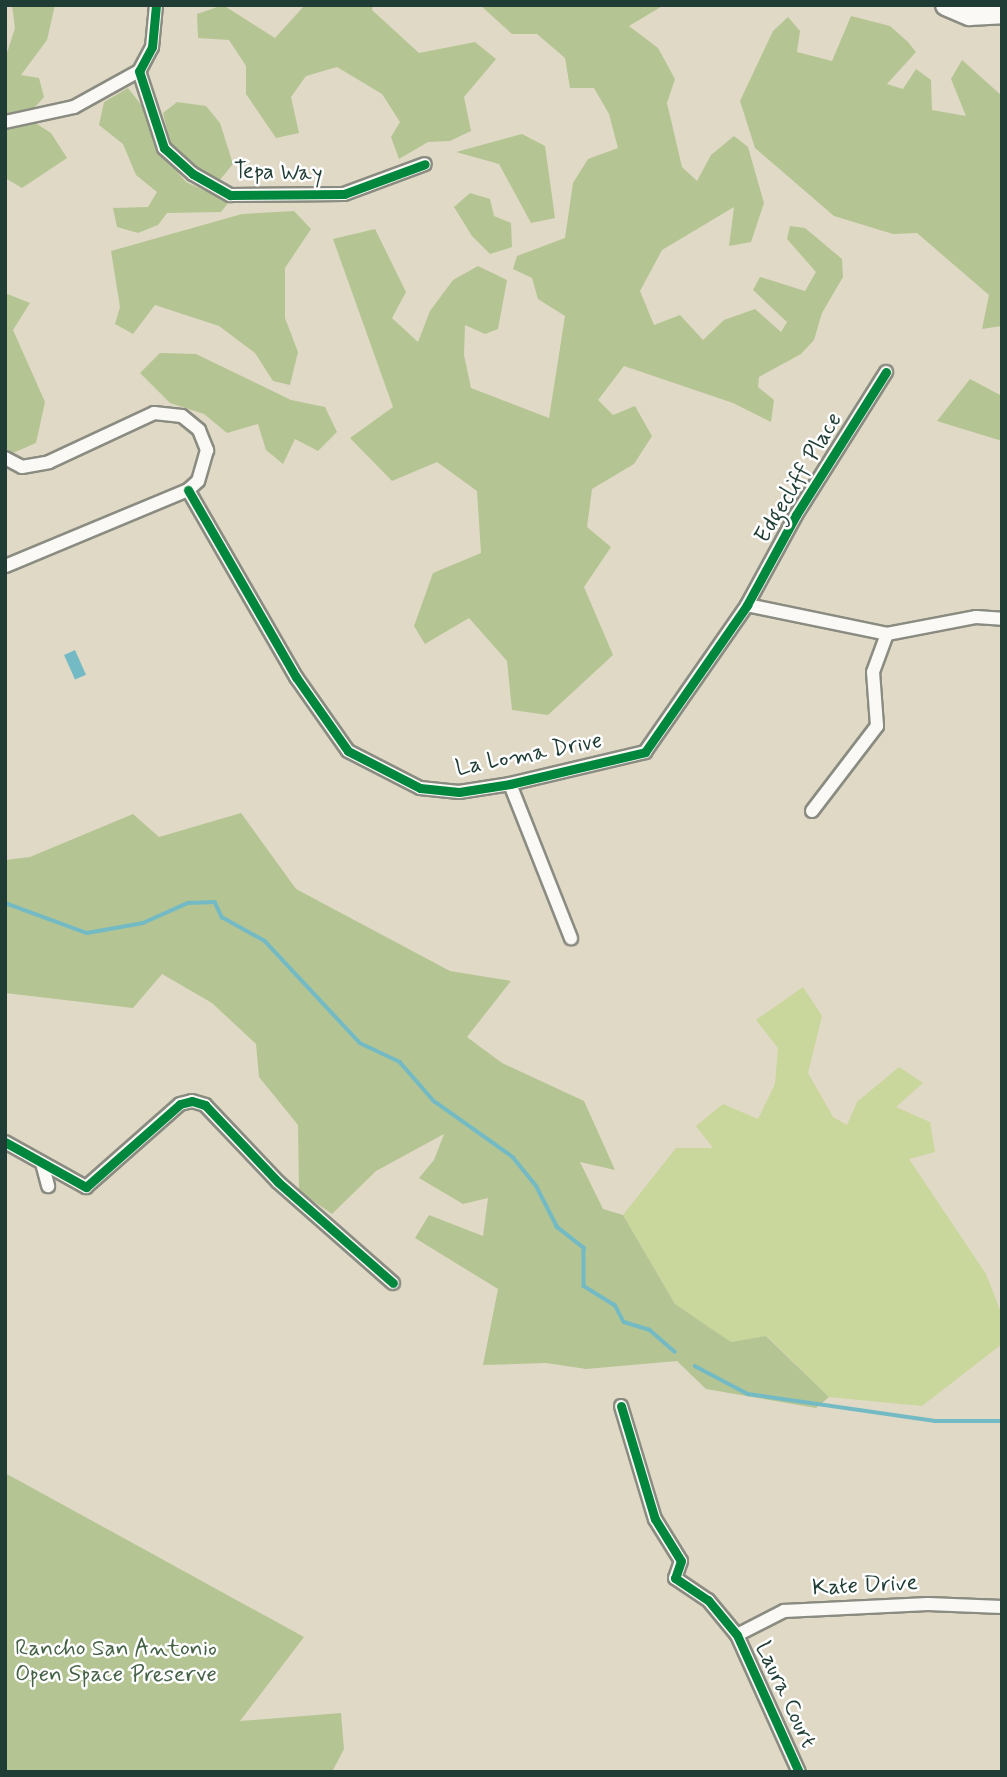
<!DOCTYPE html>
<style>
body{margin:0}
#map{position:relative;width:1007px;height:1777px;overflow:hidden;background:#e0d9c6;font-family:Mynerve,sans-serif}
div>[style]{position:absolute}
.green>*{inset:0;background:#c9d69c}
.forest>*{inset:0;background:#b4c593}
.water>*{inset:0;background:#73bac4;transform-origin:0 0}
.stream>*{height:3.5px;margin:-1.75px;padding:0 1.75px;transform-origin:1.75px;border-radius:1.75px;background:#73bac4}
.roads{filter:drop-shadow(2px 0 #8b8c81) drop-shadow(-2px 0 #8b8c81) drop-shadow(0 2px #8b8c81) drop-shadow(0 -2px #8b8c81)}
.street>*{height:12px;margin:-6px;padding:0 6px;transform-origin:6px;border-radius:6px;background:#faf9f6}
.secondary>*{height:19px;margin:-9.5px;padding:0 9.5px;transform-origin:9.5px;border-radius:9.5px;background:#faf9f6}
.cycleway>*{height:9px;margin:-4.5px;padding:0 4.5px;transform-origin:4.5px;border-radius:4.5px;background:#00873e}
span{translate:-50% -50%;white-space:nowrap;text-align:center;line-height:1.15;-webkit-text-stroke:5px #fff;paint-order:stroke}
.street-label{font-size:23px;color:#1f3d34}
.park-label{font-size:23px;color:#456246}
.frame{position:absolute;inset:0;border:7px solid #1f3d34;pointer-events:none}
</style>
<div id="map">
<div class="green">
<i style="clip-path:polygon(803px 987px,822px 1016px,808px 1073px,833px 1117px,847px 1125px,857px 1102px,899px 1067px,923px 1083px,896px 1107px,930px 1122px,935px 1152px,909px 1159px,986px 1274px,1002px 1315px,1002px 1344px,922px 1406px,829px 1397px,767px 1336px,731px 1342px,675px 1304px,623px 1215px,676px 1148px,713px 1148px,696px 1126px,723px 1104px,758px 1119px,775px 1084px,778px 1048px,756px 1020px)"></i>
</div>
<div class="forest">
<i style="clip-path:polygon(12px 5px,55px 5px,47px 40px,21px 75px,39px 78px,44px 97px,26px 117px,51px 133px,67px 158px,22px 188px,5px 178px,5px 59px,15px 28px)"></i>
<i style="clip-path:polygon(223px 5px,275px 38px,305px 5px,373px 5px,372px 10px,419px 53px,475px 42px,496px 59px,464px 97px,471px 131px,450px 141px,428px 142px,399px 159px,391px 137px,400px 122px,382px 94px,337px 67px,306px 76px,291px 97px,299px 133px,276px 138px,246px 94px,246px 66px,229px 40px,198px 38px,197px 14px)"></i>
<i style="clip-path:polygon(480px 5px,664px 5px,629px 26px,658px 48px,675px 79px,667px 103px,682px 167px,697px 181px,711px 155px,734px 136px,748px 147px,764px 203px,751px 242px,729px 246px,734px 207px,662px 250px,640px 291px,654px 325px,680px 315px,703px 340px,724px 320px,755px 309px,781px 332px,787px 322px,753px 290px,760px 277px,805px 291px,816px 272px,787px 239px,790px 226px,805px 228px,842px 259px,843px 277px,822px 313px,814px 340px,801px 354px,759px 377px,758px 387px,774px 400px,771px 422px,733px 403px,624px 366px,598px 400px,613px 415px,635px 406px,652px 436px,634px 464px,592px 489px,587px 527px,611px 547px,584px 587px,613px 655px,548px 715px,512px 710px,507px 661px,469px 618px,425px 644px,414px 626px,433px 573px,481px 553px,477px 491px,437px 462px,392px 481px,350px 438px,393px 407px,333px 239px,375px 229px,406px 292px,392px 318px,418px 342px,430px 311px,453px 280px,478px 266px,507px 280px,498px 329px,485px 334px,465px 325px,464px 355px,471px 388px,549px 418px,565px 316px,538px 299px,532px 278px,513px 269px,517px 256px,565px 238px,573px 183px,588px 159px,618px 148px,609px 114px,594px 88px,570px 88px,565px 58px,537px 34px,512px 34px)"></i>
<i style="clip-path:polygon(851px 16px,890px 26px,908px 42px,916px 52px,887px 84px,903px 89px,916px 69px,931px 80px,932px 110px,966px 116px,951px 79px,962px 60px,1002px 96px,1002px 326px,982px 329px,989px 295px,917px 233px,893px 234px,834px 216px,755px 148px,740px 101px,773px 31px,788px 17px,800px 31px,797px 52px,832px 61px)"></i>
<i style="clip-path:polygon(128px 88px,142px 106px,155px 146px,186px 182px,229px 202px,221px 212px,167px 213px,158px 225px,138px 233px,117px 227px,113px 208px,148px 207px,157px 192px,136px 175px,123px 144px,99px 125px,104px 102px)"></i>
<i style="clip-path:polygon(177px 102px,206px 106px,220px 123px,233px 164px,219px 181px,199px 171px,170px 143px,163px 113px)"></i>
<i style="clip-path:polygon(522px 134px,545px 146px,555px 218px,531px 223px,499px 164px,456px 152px)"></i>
<i style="clip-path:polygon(470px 193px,490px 199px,494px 216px,511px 223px,512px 247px,490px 254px,472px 236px,454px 207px)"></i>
<i style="clip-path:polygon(294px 211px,311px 229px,285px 268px,285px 318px,298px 352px,290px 385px,273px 381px,255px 353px,219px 326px,155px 305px,133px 334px,115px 324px,120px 307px,111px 251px,242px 214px)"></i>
<i style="clip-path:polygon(5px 293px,30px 303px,13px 330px,45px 402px,36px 443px,13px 453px,5px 448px)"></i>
<i style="clip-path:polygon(160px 353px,196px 354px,291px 400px,325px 407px,337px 432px,318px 451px,295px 439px,283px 464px,266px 450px,258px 424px,227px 433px,204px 414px,170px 403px,140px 373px)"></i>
<i style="clip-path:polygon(970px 379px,1002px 396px,1002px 441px,937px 421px)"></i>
<i style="clip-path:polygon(241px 813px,296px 889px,450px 971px,511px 981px,467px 1037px,502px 1063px,584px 1101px,615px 1170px,580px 1162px,603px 1209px,623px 1215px,675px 1304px,731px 1342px,766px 1336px,829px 1397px,816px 1408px,706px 1389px,677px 1361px,586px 1369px,546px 1363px,483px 1365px,498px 1289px,415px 1238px,429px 1215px,483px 1236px,488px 1198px,463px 1204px,419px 1178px,434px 1160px,444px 1134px,376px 1171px,332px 1214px,299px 1191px,298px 1125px,259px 1077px,256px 1044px,212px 1003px,162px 974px,133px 1008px,5px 993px,5px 860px,30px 857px,133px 814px,159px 837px)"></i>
<i style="clip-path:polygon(5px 1473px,304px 1637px,240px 1721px,341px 1713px,344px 1749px,332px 1772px,5px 1772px)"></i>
</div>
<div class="water">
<i style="left:75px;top:650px;width:27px;height:12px;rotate:66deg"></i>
</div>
<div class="stream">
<i style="left:5px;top:903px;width:87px;rotate:20.1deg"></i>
<i style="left:87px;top:933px;width:57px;rotate:-10.1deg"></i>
<i style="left:143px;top:923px;width:49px;rotate:-24deg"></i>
<i style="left:188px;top:903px;width:27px;rotate:-2deg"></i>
<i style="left:215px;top:902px;width:17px;rotate:65deg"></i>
<i style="left:222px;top:917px;width:49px;rotate:29.2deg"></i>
<i style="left:265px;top:941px;width:139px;rotate:47deg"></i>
<i style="left:360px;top:1043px;width:44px;rotate:25.4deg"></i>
<i style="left:400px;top:1062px;width:52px;rotate:48.9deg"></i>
<i style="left:434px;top:1101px;width:97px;rotate:35.3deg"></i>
<i style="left:513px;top:1157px;width:38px;rotate:51deg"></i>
<i style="left:537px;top:1187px;width:44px;rotate:62.9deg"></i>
<i style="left:556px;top:1226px;width:36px;rotate:38deg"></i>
<i style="left:584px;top:1248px;width:38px;rotate:90deg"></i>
<i style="left:584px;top:1286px;width:36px;rotate:32deg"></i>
<i style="left:615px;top:1305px;width:19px;rotate:62deg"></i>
<i style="left:624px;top:1322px;width:27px;rotate:17deg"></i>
<i style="left:650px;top:1330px;width:33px;rotate:41deg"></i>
<i style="left:695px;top:1366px;width:60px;rotate:27.8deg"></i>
<i style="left:748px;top:1394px;width:189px;rotate:8.2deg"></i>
<i style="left:935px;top:1421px;width:67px"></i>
</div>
<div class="roads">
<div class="street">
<i style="left:156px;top:5px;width:42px;rotate:95.4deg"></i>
<i style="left:152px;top:47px;width:27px;rotate:118deg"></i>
<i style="left:139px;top:71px;width:81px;rotate:72deg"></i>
<i style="left:164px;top:148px;width:39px;rotate:42deg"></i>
<i style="left:193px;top:174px;width:43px;rotate:29.6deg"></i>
<i style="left:230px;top:195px;width:114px;rotate:-0.5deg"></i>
<i style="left:344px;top:194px;width:86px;rotate:-20.3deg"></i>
<i style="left:5px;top:122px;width:71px;rotate:-12.3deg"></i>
<i style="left:74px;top:107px;width:74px;rotate:-29deg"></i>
<i style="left:5px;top:458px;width:19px;rotate:28deg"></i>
<i style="left:22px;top:467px;width:27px;rotate:-10deg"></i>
<i style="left:49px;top:462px;width:116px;rotate:-25deg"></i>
<i style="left:154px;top:413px;width:28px;rotate:6deg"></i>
<i style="left:182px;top:416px;width:22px;rotate:39deg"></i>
<i style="left:199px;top:430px;width:22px;rotate:68deg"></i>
<i style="left:207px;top:450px;width:32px;rotate:106deg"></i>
<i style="left:198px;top:481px;width:13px;rotate:138deg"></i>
<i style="left:188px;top:490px;width:198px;rotate:157.4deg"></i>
<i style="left:188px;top:490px;width:216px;rotate:60deg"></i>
<i style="left:296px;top:677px;width:90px;rotate:54.9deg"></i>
<i style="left:348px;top:751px;width:81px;rotate:27.2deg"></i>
<i style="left:420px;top:788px;width:39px;rotate:6deg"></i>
<i style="left:459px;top:792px;width:52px;rotate:-8.9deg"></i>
<i style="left:510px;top:784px;width:139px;rotate:-13.3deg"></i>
<i style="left:645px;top:752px;width:179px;rotate:-55.2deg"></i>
<i style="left:747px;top:605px;width:102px;rotate:-61.4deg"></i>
<i style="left:796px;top:515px;width:169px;rotate:-57.8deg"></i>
<i style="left:747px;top:605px;width:143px;rotate:11.7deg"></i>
<i style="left:887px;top:634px;width:91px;rotate:-10.8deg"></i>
<i style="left:976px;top:617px;width:26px;rotate:4deg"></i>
<i style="left:510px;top:784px;width:166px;rotate:68.4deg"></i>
<i style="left:812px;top:811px;width:107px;rotate:-52.6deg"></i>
<i style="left:877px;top:726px;width:54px;rotate:-94.2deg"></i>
<i style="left:873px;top:672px;width:40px;rotate:-69.8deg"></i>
<i style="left:5px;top:1142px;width:93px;rotate:29.1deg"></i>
<i style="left:86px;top:1187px;width:125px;rotate:-41.4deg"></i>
<i style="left:180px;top:1104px;width:12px;rotate:-14deg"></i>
<i style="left:192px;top:1101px;width:14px;rotate:17deg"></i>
<i style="left:205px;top:1105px;width:106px;rotate:46.5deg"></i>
<i style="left:278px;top:1182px;width:153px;rotate:41.3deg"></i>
<i style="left:42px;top:1163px;width:24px;rotate:75deg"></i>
<i style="left:621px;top:1406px;width:118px;rotate:73.3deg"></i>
<i style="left:655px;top:1519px;width:49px;rotate:58.2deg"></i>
<i style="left:681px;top:1561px;width:18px;rotate:109deg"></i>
<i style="left:675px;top:1578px;width:40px;rotate:34deg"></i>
<i style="left:708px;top:1600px;width:45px;rotate:50.4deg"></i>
<i style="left:737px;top:1635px;width:150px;rotate:65.7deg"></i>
<i style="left:737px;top:1635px;width:53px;rotate:-27.1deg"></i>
<i style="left:784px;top:1611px;width:144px;rotate:-2.8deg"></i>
<i style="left:928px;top:1604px;width:74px;rotate:2.3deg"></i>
</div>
<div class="secondary">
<i style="left:945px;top:5px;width:26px;rotate:23deg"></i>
<i style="left:969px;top:15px;width:33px;rotate:-3deg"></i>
</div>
</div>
<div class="cycleway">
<i style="left:156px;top:5px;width:42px;rotate:95.4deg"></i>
<i style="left:152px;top:47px;width:27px;rotate:118deg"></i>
<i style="left:139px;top:71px;width:81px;rotate:72deg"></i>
<i style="left:164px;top:148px;width:39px;rotate:42deg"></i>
<i style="left:193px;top:174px;width:43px;rotate:29.6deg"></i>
<i style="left:230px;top:195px;width:114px;rotate:-0.5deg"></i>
<i style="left:344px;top:194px;width:86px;rotate:-20.3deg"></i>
<i style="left:188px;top:490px;width:216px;rotate:60deg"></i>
<i style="left:296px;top:677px;width:90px;rotate:54.9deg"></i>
<i style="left:348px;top:751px;width:81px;rotate:27.2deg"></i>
<i style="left:420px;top:788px;width:39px;rotate:6deg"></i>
<i style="left:459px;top:792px;width:52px;rotate:-8.9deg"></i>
<i style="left:510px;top:784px;width:139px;rotate:-13.3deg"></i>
<i style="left:645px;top:752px;width:179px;rotate:-55.2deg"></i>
<i style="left:747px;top:605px;width:102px;rotate:-61.4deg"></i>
<i style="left:796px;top:515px;width:169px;rotate:-57.8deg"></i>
<i style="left:5px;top:1142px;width:93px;rotate:29.1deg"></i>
<i style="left:86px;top:1187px;width:125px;rotate:-41.4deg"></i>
<i style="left:180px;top:1104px;width:12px;rotate:-14deg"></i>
<i style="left:192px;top:1101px;width:14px;rotate:17deg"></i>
<i style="left:205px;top:1105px;width:106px;rotate:46.5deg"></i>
<i style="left:278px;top:1182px;width:153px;rotate:41.3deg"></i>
<i style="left:621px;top:1406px;width:118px;rotate:73.3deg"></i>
<i style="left:655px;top:1519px;width:49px;rotate:58.2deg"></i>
<i style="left:681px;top:1561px;width:18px;rotate:109deg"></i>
<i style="left:675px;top:1578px;width:40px;rotate:34deg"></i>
<i style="left:708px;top:1600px;width:45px;rotate:50.4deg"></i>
<i style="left:737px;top:1635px;width:150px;rotate:65.7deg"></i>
</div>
<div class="street-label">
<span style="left:278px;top:173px;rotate:2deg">Tepa Way</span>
<span style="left:799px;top:478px;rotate:-59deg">Edgecliff Place</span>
<span style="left:529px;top:755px;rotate:-11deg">La Loma Drive</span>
<span style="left:865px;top:1586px;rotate:-3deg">Kate Drive</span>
<span style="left:785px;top:1695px;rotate:65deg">Laura Court</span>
</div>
<div class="park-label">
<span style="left:116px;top:1662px">Rancho San Antonio<br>Open Space Preserve</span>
</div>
<div class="frame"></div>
</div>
